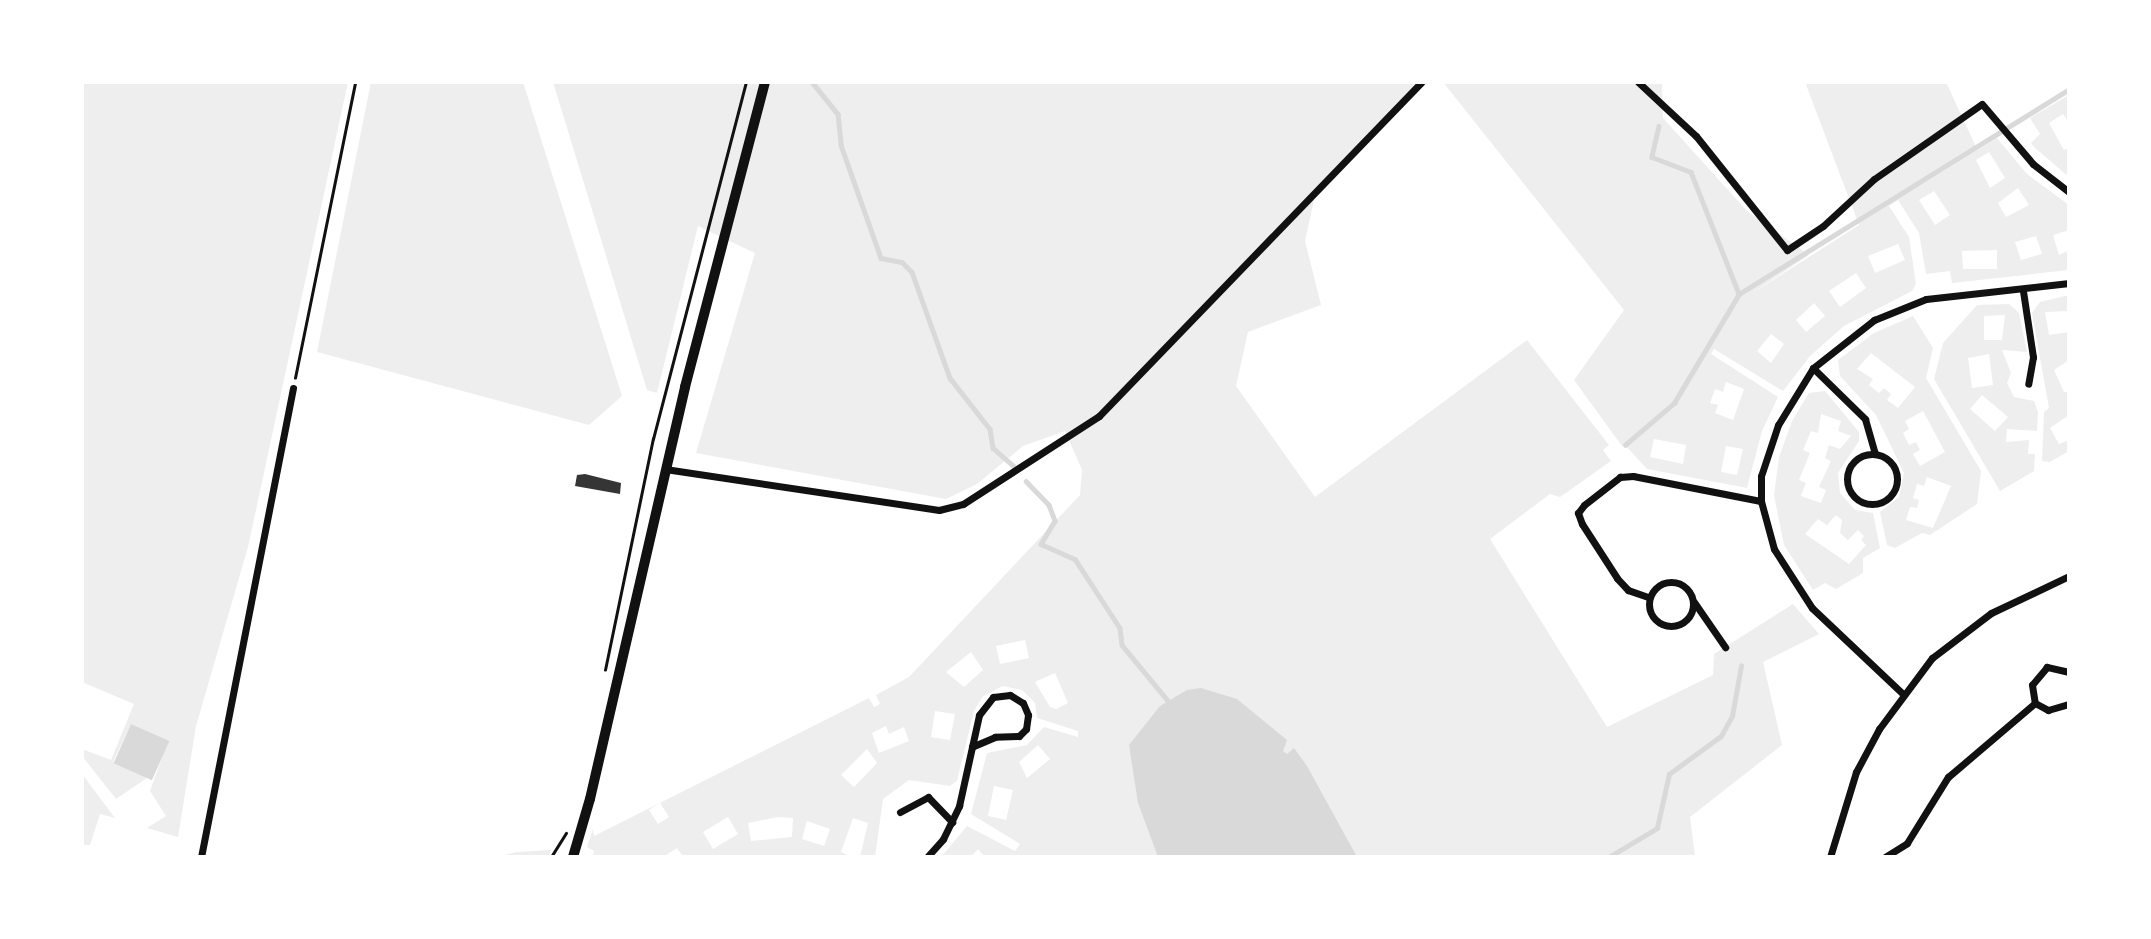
<!DOCTYPE html>
<style>
body{margin:0}
#map{position:relative;width:2151px;height:939px;overflow:hidden;background:#fff;font-family:Figtree,sans-serif}
div>[style]{position:absolute}
.green>*{inset:0;background:#eee}
.water>*{inset:0;background:#d9d9d9;transform-origin:0 0}
.stream>*{height:4.5px;margin:-2.25px;padding:0 2.25px;transform-origin:2.25px;border-radius:2.25px;background:#d9d9d9}
.building>*{inset:0;background:#353535}
.path>*{height:2.5px;margin:-1.25px;padding:0 1.25px;transform-origin:1.25px;border-radius:1.25px;background:#111}
.minor>*{height:7px;margin:-3.5px;padding:0 3.5px;transform-origin:3.5px;border-radius:3.5px;background:#111}
.minor>.ring{margin:-3.5px;padding:0;box-sizing:content-box;background:none;border:7px solid #111;border-radius:50%}
.primary>*{height:10px;margin:-5px;padding:0 5px;transform-origin:5px;border-radius:5px;background:#111}
span{translate:-50% -50%;white-space:nowrap;text-align:center;line-height:1.15;-webkit-text-stroke:6px #fff;paint-order:stroke}
.frame{position:absolute;inset:0;border:84px solid #fff;pointer-events:none}
</style>
<div id="map">
<div class="green">
<i style="clip-path:polygon(82px 82px,348px 82px,248px 547px,196px 726px,178px 837px,147px 828px,166px 816px,150px 791px,168px 741px,131px 724px,113px 762px,147px 778px,116px 799px,82px 756px,82px 749px,111px 760px,134px 704px,82px 682px)"></i>
<i style="clip-path:polygon(371px 82px,523px 82px,622px 396px,589px 425px,317px 352px)"></i>
<i style="clip-path:polygon(evenodd,553px 82px,1421px 82px,1316px 191px,1305px 241px,1321px 305px,1248px 332px,1236px 386px,1315px 497px,1527px 340px,1609px 445px,1603px 450px,1611px 461px,1560px 497px,1550px 494px,1490px 539px,1607px 727px,1713px 675px,1714px 654px,1793px 604px,1819px 634px,1763px 662px,1782px 745px,1690px 817px,1695px 857px,985px 857px,978px 849px,971px 857px,941px 857px,967px 826px,1015px 851px,1020px 844px,971px 814px,987px 753px,1027px 745px,1044px 727px,1078px 737px,1078px 731px,1037px 718px,1035px 703px,1022px 690px,1003px 686px,983px 696px,974px 711px,957px 781px,950px 786px,909px 780px,883px 799px,875px 857px,860px 857px,868px 823px,853px 818px,841px 852px,852px 857px,683px 857px,677px 848px,663px 857px,593px 857px,594px 851px,587px 847px,593px 829px,594px 836px,869px 698px,874px 707px,880px 704px,876px 695px,909px 677px,1080px 495px,1082px 470px,1065px 431px,1023px 446px,977px 484px,946px 499px,696px 453px,755px 253px,698px 226px,657px 393px,647px 390px,553px 82px,1025px 640px,1029px 658px,1000px 664px,996px 646px,1025px 640px,553px 82px,971px 652px,983px 670px,964px 687px,946px 672px,971px 652px,553px 82px,1055px 673px,1068px 703px,1056px 709px,1050px 707px,1035px 682px,1055px 673px,553px 82px,935px 711px,955px 714px,950px 740px,931px 737px,935px 711px,553px 82px,886px 726px,889px 734px,904px 727px,909px 741px,879px 753px,872px 733px,886px 726px,553px 82px,1038px 745px,1050px 759px,1027px 778px,1019px 762px,1038px 745px,553px 82px,867px 749px,877px 763px,854px 787px,841px 775px,867px 749px,553px 82px,994px 786px,1013px 790px,1006px 820px,988px 816px,994px 786px,553px 82px,660px 803px,669px 817px,658px 824px,649px 810px,660px 803px,553px 82px,728px 817px,738px 834px,713px 849px,703px 832px,728px 817px,553px 82px,778px 817px,793px 818px,792px 837px,751px 841px,748px 823px,778px 817px,553px 82px,807px 821px,830px 829px,824px 846px,802px 839px,807px 821px)"></i>
<i style="clip-path:polygon(evenodd,1443px 82px,1662px 82px,1663px 118px,1747px 211px,1809px 255px,1748px 296px,1859px 225px,1805px 82px,1946px 82px,1976px 147px,1911px 191px,1997px 138px,2027px 174px,2069px 205px,2069px 230px,2053px 235px,2059px 255px,2069px 250px,2069px 270px,1952px 283px,1950px 271px,1926px 274px,1919px 233px,1898px 200px,1889px 206px,1909px 237px,1916px 284px,1912px 291px,1844px 326px,1810px 356px,1783px 391px,1714px 349px,1711px 354px,1778px 397px,1762px 431px,1747px 488px,1647px 469px,1626px 446px,1640px 434px,1622px 446px,1574px 380px,1624px 310px,1443px 82px,1989px 152px,2005px 178px,1990px 188px,1976px 160px,1989px 152px,1443px 82px,2018px 188px,2029px 205px,2006px 217px,1998px 203px,2018px 188px,1443px 82px,1934px 191px,1950px 215px,1935px 225px,1919px 200px,1934px 191px,1443px 82px,2036px 236px,2042px 254px,2021px 260px,2015px 242px,2036px 236px,1443px 82px,1898px 244px,1905px 260px,1875px 273px,1868px 256px,1898px 244px,1443px 82px,1997px 250px,1997px 269px,1963px 269px,1962px 251px,1997px 250px,1443px 82px,1856px 273px,1866px 288px,1840px 307px,1829px 291px,1856px 273px,1443px 82px,1814px 303px,1825px 316px,1806px 332px,1796px 320px,1814px 303px,1443px 82px,1771px 334px,1784px 344px,1771px 363px,1757px 351px,1771px 334px,1443px 82px,1726px 382px,1744px 389px,1733px 420px,1715px 413px,1718px 405px,1710px 403px,1715px 389px,1723px 392px,1726px 382px,1443px 82px,1654px 439px,1686px 445px,1683px 464px,1650px 457px,1654px 439px,1443px 82px,1726px 446px,1743px 449px,1737px 475px,1721px 472px,1726px 446px)"></i>
<i style="clip-path:polygon(2069px 95px,2069px 123px,2063px 114px,2049px 123px,2064px 150px,2069px 148px,2069px 177px,2034px 147px,2031px 143px,2040px 134px,2030px 118px)"></i>
<i style="clip-path:polygon(2069px 295px,2069px 311px,2045px 312px,2049px 335px,2069px 332px,2069px 360px,2054px 370px,2064px 392px,2069px 392px,2069px 415px,2050px 428px,2059px 444px,2069px 440px,2069px 451px,2050px 462px,2042px 461px,2044px 412px,2049px 408px,2032px 313px,2040px 302px)"></i>
<i style="clip-path:polygon(evenodd,2009px 304px,2019px 313px,2027px 352px,2002px 350px,2011px 373px,2007px 383px,2014px 397px,2034px 401px,2038px 412px,2037px 431px,2007px 429px,2006px 442px,2029px 440px,2028px 454px,2035px 454px,2034px 471px,2000px 491px,1934px 379px,1943px 343px,1977px 305px,2009px 304px,2005px 315px,2002px 340px,1984px 340px,1984px 316px,2005px 315px,2009px 304px,1989px 354px,1993px 385px,1972px 388px,1968px 358px,1989px 354px,2009px 304px,1982px 395px,2008px 417px,1995px 431px,1970px 409px,1982px 395px)"></i>
<i style="clip-path:polygon(evenodd,1913px 316px,1933px 348px,1926px 378px,1981px 471px,1977px 504px,1930px 535px,1922px 533px,1895px 548px,1887px 545px,1880px 512px,1899px 497px,1904px 473px,1876px 415px,1840px 376px,1838px 360px,1874px 333px,1913px 316px,1871px 353px,1915px 387px,1898px 408px,1887px 400px,1891px 394px,1884px 388px,1879px 393px,1869px 385px,1873px 379px,1857px 369px,1871px 353px,1913px 316px,1923px 411px,1945px 452px,1920px 466px,1913px 454px,1920px 450px,1916px 442px,1909px 445px,1903px 433px,1909px 429px,1905px 421px,1923px 411px,1913px 316px,1927px 477px,1951px 486px,1933px 528px,1906px 520px,1910px 507px,1917px 508px,1919px 500px,1913px 498px,1917px 484px,1924px 486px,1927px 477px)"></i>
<i style="clip-path:polygon(evenodd,1825px 391px,1859px 432px,1859px 441px,1838px 473px,1840px 493px,1855px 510px,1873px 513px,1880px 548px,1863px 558px,1863px 573px,1836px 589px,1825px 583px,1813px 590px,1784px 545px,1774px 495px,1779px 457px,1792px 421px,1809px 393px,1825px 391px,1821px 414px,1841px 421px,1838px 431px,1851px 436px,1840px 449px,1829px 445px,1825px 458px,1831px 461px,1819px 487px,1826px 490px,1821px 503px,1801px 496px,1806px 483px,1799px 480px,1810px 453px,1803px 450px,1811px 431px,1818px 433px,1821px 414px,1825px 391px,1836px 515px,1842px 520px,1840px 533px,1848px 540px,1858px 530px,1864px 536px,1861px 540px,1866px 545px,1849px 564px,1805px 534px,1818px 519px,1827px 525px,1836px 515px)"></i>
<i style="clip-path:polygon(82px 774px,115px 818px,100px 814px,90px 845px,82px 845px)"></i>
<i style="clip-path:polygon(551px 850px,549px 857px,498px 857px,516px 852px)"></i>
</div>
<div class="water">
<i style="clip-path:polygon(1201px 688px,1237px 699px,1287px 740px,1283px 751px,1287px 754px,1294px 748px,1307px 766px,1357px 857px,1158px 857px,1138px 803px,1129px 745px,1160px 706px,1187px 690px)"></i>
<i style="left:131px;top:724px;width:42px;height:43px;rotate:24deg"></i>
</div>
<div class="stream">
<i style="left:812px;top:82px;width:41px;rotate:50.9deg"></i>
<i style="left:838px;top:114px;width:31px;rotate:84deg"></i>
<i style="left:841px;top:145px;width:120px;rotate:70.5deg"></i>
<i style="left:881px;top:258px;width:21px;rotate:11deg"></i>
<i style="left:902px;top:262px;width:14px;rotate:45deg"></i>
<i style="left:912px;top:272px;width:113px;rotate:70.3deg"></i>
<i style="left:950px;top:378px;width:65px;rotate:51.9deg"></i>
<i style="left:990px;top:429px;width:19px;rotate:81deg"></i>
<i style="left:993px;top:448px;width:28px;rotate:41deg"></i>
<i style="left:1659px;top:126px;width:32px;rotate:103deg"></i>
<i style="left:1652px;top:157px;width:42px;rotate:21deg"></i>
<i style="left:1691px;top:172px;width:131px;rotate:68.5deg"></i>
<i style="left:1625px;top:445px;width:65px;rotate:-40.6deg"></i>
<i style="left:1674px;top:403px;width:127px;rotate:-59.2deg"></i>
<i style="left:1739px;top:294px;width:388px;rotate:-31.8deg"></i>
<i style="left:1026px;top:481px;width:33px;rotate:46deg"></i>
<i style="left:1049px;top:505px;width:17px;rotate:69deg"></i>
<i style="left:1055px;top:521px;width:27px;rotate:121deg"></i>
<i style="left:1041px;top:544px;width:37px;rotate:24deg"></i>
<i style="left:1075px;top:559px;width:82px;rotate:56.9deg"></i>
<i style="left:1120px;top:628px;width:17px;rotate:83deg"></i>
<i style="left:1122px;top:645px;width:75px;rotate:50.4deg"></i>
<i style="left:1609px;top:857px;width:56px;rotate:-31.1deg"></i>
<i style="left:1657px;top:828px;width:55px;rotate:-77.5deg"></i>
<i style="left:1669px;top:774px;width:64px;rotate:-36.2deg"></i>
<i style="left:1721px;top:736px;width:23px;rotate:-61deg"></i>
<i style="left:1732px;top:716px;width:51px;rotate:-79.8deg"></i>
</div>
<div class="building">
<i style="clip-path:polygon(585px 474px,621px 483px,620px 494px,575px 486px,577px 475px)"></i>
</div>
<div class="path">
<i style="left:295px;top:378px;width:302px;rotate:-78.5deg"></i>
<i style="left:605px;top:670px;width:236px;rotate:-78.3deg"></i>
<i style="left:653px;top:439px;width:369px;rotate:-75.4deg"></i>
<i style="left:551px;top:857px;width:28px;rotate:-58deg"></i>
</div>
<div class="minor">
<i style="left:1638px;top:82px;width:79px;rotate:43deg"></i>
<i style="left:1696px;top:136px;width:146px;rotate:51.4deg"></i>
<i style="left:1787px;top:250px;width:43px;rotate:-33.7deg"></i>
<i style="left:1823px;top:226px;width:69px;rotate:-42.7deg"></i>
<i style="left:1874px;top:179px;width:131px;rotate:-34.8deg"></i>
<i style="left:1982px;top:104px;width:79px;rotate:49.6deg"></i>
<i style="left:2033px;top:164px;width:46px;rotate:37.9deg"></i>
<i style="left:2023px;top:291px;width:67px;rotate:81.4deg"></i>
<i style="left:2033px;top:357px;width:27px;rotate:100deg"></i>
<i style="left:1813px;top:368px;width:73px;rotate:44.4deg"></i>
<i style="left:1865px;top:419px;width:35px;rotate:74deg"></i>
<i class="ring" style="left:1847px;top:454px;width:43px;height:43px"></i>
<i style="left:665px;top:469px;width:277px;rotate:8.5deg"></i>
<i style="left:939px;top:510px;width:25px;rotate:-14deg"></i>
<i style="left:963px;top:504px;width:162px;rotate:-32.9deg"></i>
<i style="left:1099px;top:416px;width:464px;rotate:-46deg"></i>
<i class="ring" style="left:1649px;top:582px;width:37px;height:37px"></i>
<i style="left:1648px;top:597px;width:21px;rotate:-161deg"></i>
<i style="left:1628px;top:590px;width:16px;rotate:-133deg"></i>
<i style="left:1617px;top:578px;width:64px;rotate:-122.9deg"></i>
<i style="left:1582px;top:524px;width:12px;rotate:-110deg"></i>
<i style="left:1578px;top:513px;width:10px;rotate:-53deg"></i>
<i style="left:1584px;top:505px;width:46px;rotate:-37.9deg"></i>
<i style="left:1620px;top:477px;width:13px;rotate:-4deg"></i>
<i style="left:1633px;top:476px;width:130px;rotate:11.1deg"></i>
<i style="left:1694px;top:602px;width:55px;rotate:55.4deg"></i>
<i style="left:2069px;top:672px;width:23px;rotate:-167deg"></i>
<i style="left:2047px;top:667px;width:23px;rotate:130deg"></i>
<i style="left:2032px;top:685px;width:18px;rotate:81deg"></i>
<i style="left:2035px;top:703px;width:15px;rotate:28deg"></i>
<i style="left:2048px;top:710px;width:22px;rotate:-16deg"></i>
<i style="left:1903px;top:694px;width:125px;rotate:-136.6deg"></i>
<i style="left:1812px;top:608px;width:70px;rotate:-122.8deg"></i>
<i style="left:1774px;top:549px;width:50px;rotate:-105.2deg"></i>
<i style="left:1761px;top:501px;width:25px;rotate:-90deg"></i>
<i style="left:1761px;top:476px;width:54px;rotate:-71.6deg"></i>
<i style="left:1778px;top:425px;width:67px;rotate:-58.4deg"></i>
<i style="left:1813px;top:368px;width:78px;rotate:-38.2deg"></i>
<i style="left:1874px;top:320px;width:56px;rotate:-22deg"></i>
<i style="left:1926px;top:299px;width:144px;rotate:-6.4deg"></i>
<i style="left:900px;top:812px;width:32px;rotate:-28deg"></i>
<i style="left:928px;top:797px;width:35px;rotate:46deg"></i>
<i style="left:201px;top:857px;width:478px;rotate:-78.9deg"></i>
<i style="left:927px;top:857px;width:24px;rotate:-48deg"></i>
<i style="left:943px;top:839px;width:37px;rotate:-64deg"></i>
<i style="left:959px;top:806px;width:93px;rotate:-77.6deg"></i>
<i style="left:979px;top:715px;width:23px;rotate:-52deg"></i>
<i style="left:993px;top:697px;width:17px;rotate:-7deg"></i>
<i style="left:1010px;top:695px;width:15px;rotate:32deg"></i>
<i style="left:1023px;top:703px;width:13px;rotate:67deg"></i>
<i style="left:1028px;top:715px;width:14px;rotate:98deg"></i>
<i style="left:1026px;top:729px;width:10px;rotate:135deg"></i>
<i style="left:1019px;top:736px;width:24px;rotate:178deg"></i>
<i style="left:995px;top:737px;width:25px;rotate:157deg"></i>
<i style="left:1830px;top:857px;width:89px;rotate:-73deg"></i>
<i style="left:1856px;top:772px;width:49px;rotate:-61.9deg"></i>
<i style="left:1879px;top:729px;width:89px;rotate:-53.3deg"></i>
<i style="left:1932px;top:658px;width:74px;rotate:-37.3deg"></i>
<i style="left:1991px;top:613px;width:86px;rotate:-25.4deg"></i>
<i style="left:1885px;top:857px;width:26px;rotate:-32deg"></i>
<i style="left:1907px;top:843px;width:78px;rotate:-58.2deg"></i>
<i style="left:1948px;top:777px;width:114px;rotate:-40.4deg"></i>
</div>
<div class="primary">
<i style="left:573px;top:857px;width:60px;rotate:-73.7deg"></i>
<i style="left:590px;top:799px;width:423px;rotate:-77deg"></i>
<i style="left:685px;top:387px;width:315px;rotate:-75.3deg"></i>
</div>
<div class="frame"></div>
</div>
